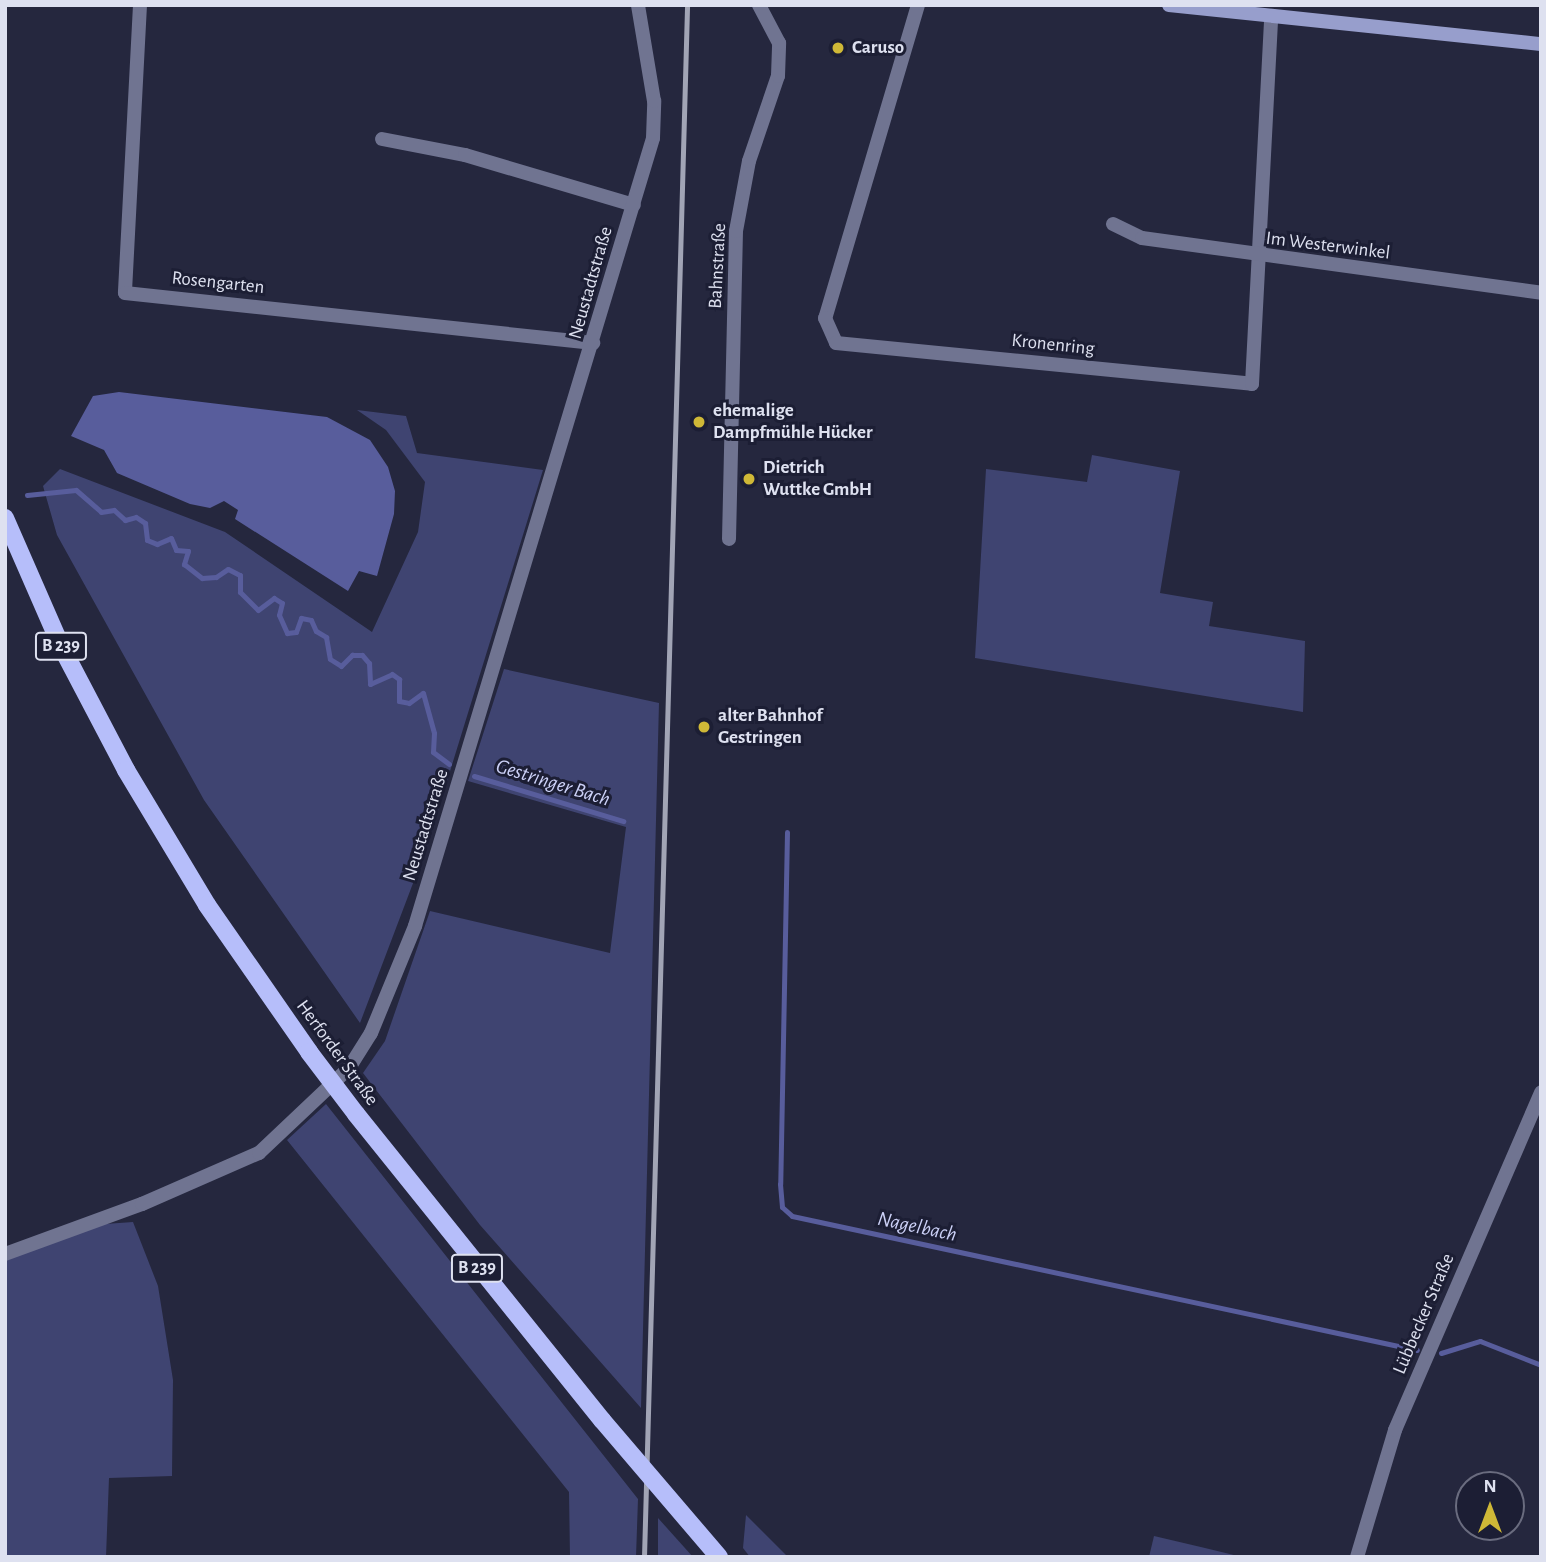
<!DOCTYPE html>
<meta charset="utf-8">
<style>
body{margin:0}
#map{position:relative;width:1546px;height:1562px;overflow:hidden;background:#25273e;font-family:"Alegreya Sans",sans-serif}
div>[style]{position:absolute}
.green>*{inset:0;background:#3f4471}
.water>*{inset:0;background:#585d9c}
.stream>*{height:5px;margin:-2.5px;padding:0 2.5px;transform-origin:2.5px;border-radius:2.5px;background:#585d9c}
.minor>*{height:14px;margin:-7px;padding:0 7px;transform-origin:7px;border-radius:7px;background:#707491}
.secondary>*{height:14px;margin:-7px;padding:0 7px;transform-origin:7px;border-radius:7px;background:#979ecc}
.primary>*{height:18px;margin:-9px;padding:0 9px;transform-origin:9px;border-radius:9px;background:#b6befa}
.rail>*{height:5px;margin:-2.5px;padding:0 2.5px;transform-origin:2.5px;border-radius:2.5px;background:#a1a4b5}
.primary-bridge>*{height:18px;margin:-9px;padding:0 9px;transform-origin:9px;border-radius:9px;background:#b6befa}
.dots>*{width:19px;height:19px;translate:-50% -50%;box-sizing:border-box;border:4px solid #1c1e34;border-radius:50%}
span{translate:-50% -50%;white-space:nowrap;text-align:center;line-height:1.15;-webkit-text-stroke:6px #1c1e34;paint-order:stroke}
.shield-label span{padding:2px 5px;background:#1c1e34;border:2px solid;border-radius:5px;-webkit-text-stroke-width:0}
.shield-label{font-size:18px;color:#dee1f0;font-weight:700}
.poi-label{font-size:19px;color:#dee1f0;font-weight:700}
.left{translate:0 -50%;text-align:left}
.street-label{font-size:19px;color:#dee1f0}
.water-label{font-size:21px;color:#ccd1f7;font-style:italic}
.frame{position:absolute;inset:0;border:7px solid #dee1f0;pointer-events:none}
.north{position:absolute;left:1455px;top:1471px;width:70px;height:70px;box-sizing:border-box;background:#1c1e34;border:2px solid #6a6c7f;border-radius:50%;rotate:0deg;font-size:19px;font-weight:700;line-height:28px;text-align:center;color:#dee1f0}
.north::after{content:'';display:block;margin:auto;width:24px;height:32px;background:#cfb837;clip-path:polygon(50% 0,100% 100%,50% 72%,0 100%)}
</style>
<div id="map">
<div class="green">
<i style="clip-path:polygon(357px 410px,406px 416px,417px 453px,543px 470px,426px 849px,360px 1023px,204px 800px,57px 535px,43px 486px,60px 469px,225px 532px,372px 632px,418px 532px,425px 482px,386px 430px)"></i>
<i style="clip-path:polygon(1092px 455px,1180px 471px,1160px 593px,1213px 602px,1209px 626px,1305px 641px,1303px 712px,975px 658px,986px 469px,1087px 482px)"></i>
<i style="clip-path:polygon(504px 669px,659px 703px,641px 1408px,480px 1225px,363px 1073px,385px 1041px,430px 911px,610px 953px,626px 827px,468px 781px)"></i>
<i style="clip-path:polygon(326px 1104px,638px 1499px,636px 1557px,570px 1557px,569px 1492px,287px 1140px)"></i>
<i style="clip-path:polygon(133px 1222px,158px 1286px,173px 1380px,172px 1476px,109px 1478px,106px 1557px,5px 1557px,5px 1259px,105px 1224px)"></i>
<i style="clip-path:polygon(746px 1515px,788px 1557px,750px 1557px,743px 1548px)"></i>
<i style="clip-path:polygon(658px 1518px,693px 1557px,658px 1557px)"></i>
<i style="clip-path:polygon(1154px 1536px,1205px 1548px,1242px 1557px,1149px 1557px)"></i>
</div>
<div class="water">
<i style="clip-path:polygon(119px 392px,327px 417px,370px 440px,388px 467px,395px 491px,394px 514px,377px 576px,359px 571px,348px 591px,235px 519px,238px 510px,224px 501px,210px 508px,190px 504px,117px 473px,104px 450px,71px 436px,93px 396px)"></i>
</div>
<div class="stream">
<i style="left:27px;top:495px;width:49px;rotate:-5.8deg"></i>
<i style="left:76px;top:490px;width:33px;rotate:41deg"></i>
<i style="left:101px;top:512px;width:13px;rotate:-9deg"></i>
<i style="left:114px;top:510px;width:15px;rotate:42deg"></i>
<i style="left:125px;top:520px;width:11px;rotate:-15deg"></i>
<i style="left:136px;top:517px;width:11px;rotate:34deg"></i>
<i style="left:145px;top:523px;width:17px;rotate:83deg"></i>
<i style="left:147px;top:540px;width:11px;rotate:22deg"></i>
<i style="left:157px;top:544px;width:15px;rotate:-23deg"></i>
<i style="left:171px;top:538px;width:13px;rotate:67deg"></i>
<i style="left:176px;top:550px;width:12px;rotate:5deg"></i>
<i style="left:188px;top:551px;width:14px;rotate:107deg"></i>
<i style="left:184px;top:564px;width:23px;rotate:38deg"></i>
<i style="left:202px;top:578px;width:14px;rotate:-4deg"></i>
<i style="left:216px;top:577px;width:14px;rotate:-34deg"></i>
<i style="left:228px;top:569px;width:13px;rotate:27deg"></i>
<i style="left:240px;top:575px;width:17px;rotate:90deg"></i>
<i style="left:240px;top:592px;width:25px;rotate:45deg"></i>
<i style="left:258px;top:610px;width:20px;rotate:-37deg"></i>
<i style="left:274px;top:598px;width:9px;rotate:32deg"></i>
<i style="left:282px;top:603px;width:12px;rotate:104deg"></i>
<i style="left:279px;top:615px;width:20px;rotate:66deg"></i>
<i style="left:287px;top:633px;width:9px;rotate:-6deg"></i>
<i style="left:296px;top:632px;width:15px;rotate:-70deg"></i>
<i style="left:301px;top:618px;width:10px;rotate:11deg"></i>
<i style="left:311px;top:620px;width:12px;rotate:66deg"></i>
<i style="left:316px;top:631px;width:12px;rotate:31deg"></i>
<i style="left:326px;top:637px;width:22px;rotate:80deg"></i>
<i style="left:330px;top:659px;width:13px;rotate:32deg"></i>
<i style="left:341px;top:666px;width:16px;rotate:-45deg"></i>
<i style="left:352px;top:655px;width:10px"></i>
<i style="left:362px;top:655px;width:11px;rotate:49deg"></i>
<i style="left:369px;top:663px;width:21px;rotate:87deg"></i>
<i style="left:370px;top:684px;width:24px;rotate:-24deg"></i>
<i style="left:392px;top:674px;width:9px;rotate:36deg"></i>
<i style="left:399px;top:679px;width:22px;rotate:90deg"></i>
<i style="left:399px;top:701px;width:10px;rotate:11deg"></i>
<i style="left:409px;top:703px;width:17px;rotate:-36deg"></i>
<i style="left:423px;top:693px;width:41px;rotate:74.6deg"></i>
<i style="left:434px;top:733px;width:19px;rotate:93deg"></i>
<i style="left:433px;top:752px;width:20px;rotate:37deg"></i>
<i style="left:474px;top:776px;width:156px;rotate:16.8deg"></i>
<i style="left:787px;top:832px;width:352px;rotate:91.1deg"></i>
<i style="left:780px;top:1184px;width:23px;rotate:85deg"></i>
<i style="left:782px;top:1207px;width:13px;rotate:42deg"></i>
<i style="left:792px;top:1216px;width:639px;rotate:12.1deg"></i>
<i style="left:1441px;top:1353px;width:41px;rotate:-17.1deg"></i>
<i style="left:1480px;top:1341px;width:66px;rotate:21.5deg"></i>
</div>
<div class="minor">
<i style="left:140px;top:5px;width:288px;rotate:93deg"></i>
<i style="left:125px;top:293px;width:471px;rotate:6.1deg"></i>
<i style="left:918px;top:5px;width:327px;rotate:106.5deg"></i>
<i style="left:825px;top:318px;width:27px;rotate:66deg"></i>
<i style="left:836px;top:343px;width:418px;rotate:5.6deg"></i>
<i style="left:1252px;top:384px;width:368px;rotate:-87deg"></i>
<i style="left:382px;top:139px;width:85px;rotate:10.9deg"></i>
<i style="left:465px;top:155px;width:176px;rotate:16.5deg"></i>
<i style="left:1113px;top:224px;width:32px;rotate:26deg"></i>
<i style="left:1142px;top:238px;width:403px;rotate:7.8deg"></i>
<i style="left:729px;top:539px;width:308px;rotate:-88.7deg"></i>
<i style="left:736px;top:231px;width:71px;rotate:-79.5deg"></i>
<i style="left:749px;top:161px;width:90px;rotate:-71.2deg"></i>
<i style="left:778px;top:76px;width:33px;rotate:-88deg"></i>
<i style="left:779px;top:43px;width:43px;rotate:-117.8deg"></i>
<i style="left:5px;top:1254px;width:146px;rotate:-20.1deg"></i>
<i style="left:142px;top:1204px;width:128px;rotate:-23.6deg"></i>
<i style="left:259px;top:1153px;width:124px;rotate:-43.4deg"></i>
<i style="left:349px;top:1068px;width:41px;rotate:-57.8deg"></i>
<i style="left:371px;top:1033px;width:116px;rotate:-67.6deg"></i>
<i style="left:415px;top:926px;width:823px;rotate:-73.19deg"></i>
<i style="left:653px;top:138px;width:37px;rotate:-88deg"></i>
<i style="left:654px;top:101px;width:97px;rotate:-99.5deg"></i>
<i style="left:1357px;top:1557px;width:133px;rotate:-73.3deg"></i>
<i style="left:1395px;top:1430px;width:368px;rotate:-66.6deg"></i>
</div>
<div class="secondary">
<i style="left:1169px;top:5px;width:374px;rotate:6deg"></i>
</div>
<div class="primary">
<i style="left:5px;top:518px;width:140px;rotate:66.4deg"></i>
<i style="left:61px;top:646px;width:140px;rotate:62.3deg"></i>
<i style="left:126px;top:770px;width:157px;rotate:59deg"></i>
<i style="left:207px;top:905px;width:179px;rotate:55.2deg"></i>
<i style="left:356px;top:1114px;width:393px;rotate:51.2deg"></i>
</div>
<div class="rail">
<i style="left:644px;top:1557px;width:1553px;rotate:-88.41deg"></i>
</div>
<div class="primary-bridge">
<i style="left:309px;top:1052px;width:78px;rotate:52.8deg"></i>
<i style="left:602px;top:1420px;width:180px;rotate:49.5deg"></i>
</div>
<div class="dots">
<i style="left:838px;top:48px;background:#cfb837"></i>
<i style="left:699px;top:422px;background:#cfb837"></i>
<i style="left:749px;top:479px;background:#cfb837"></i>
<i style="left:704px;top:727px;background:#cfb837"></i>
</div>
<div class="shield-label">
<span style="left:61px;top:646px">B 239</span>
<span style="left:477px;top:1268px">B 239</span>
</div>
<div class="poi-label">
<span class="left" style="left:852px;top:48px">Caruso</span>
<span class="left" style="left:713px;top:422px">ehemalige<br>Dampfmühle Hücker</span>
<span class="left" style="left:763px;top:479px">Dietrich<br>Wuttke GmbH</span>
<span class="left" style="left:718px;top:727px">alter Bahnhof<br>Gestringen</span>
</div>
<div class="street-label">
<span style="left:1328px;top:246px;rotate:7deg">Im Westerwinkel</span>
<span style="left:718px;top:266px;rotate:-87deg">Bahnstraße</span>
<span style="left:218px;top:283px;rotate:6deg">Rosengarten</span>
<span style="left:591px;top:283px;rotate:-74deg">Neustadtstraße</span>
<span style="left:1053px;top:345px;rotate:6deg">Kronenring</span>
<span style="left:426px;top:825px;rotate:-73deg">Neustadtstraße</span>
<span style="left:337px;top:1053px;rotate:54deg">Herforder Straße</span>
<span style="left:1424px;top:1314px;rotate:-67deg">Lübbecker Straße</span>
</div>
<div class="water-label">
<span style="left:553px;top:783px;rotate:17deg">Gestringer Bach</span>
<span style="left:917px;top:1227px;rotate:12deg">Nagelbach</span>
</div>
<div class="frame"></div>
<div class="north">N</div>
</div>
